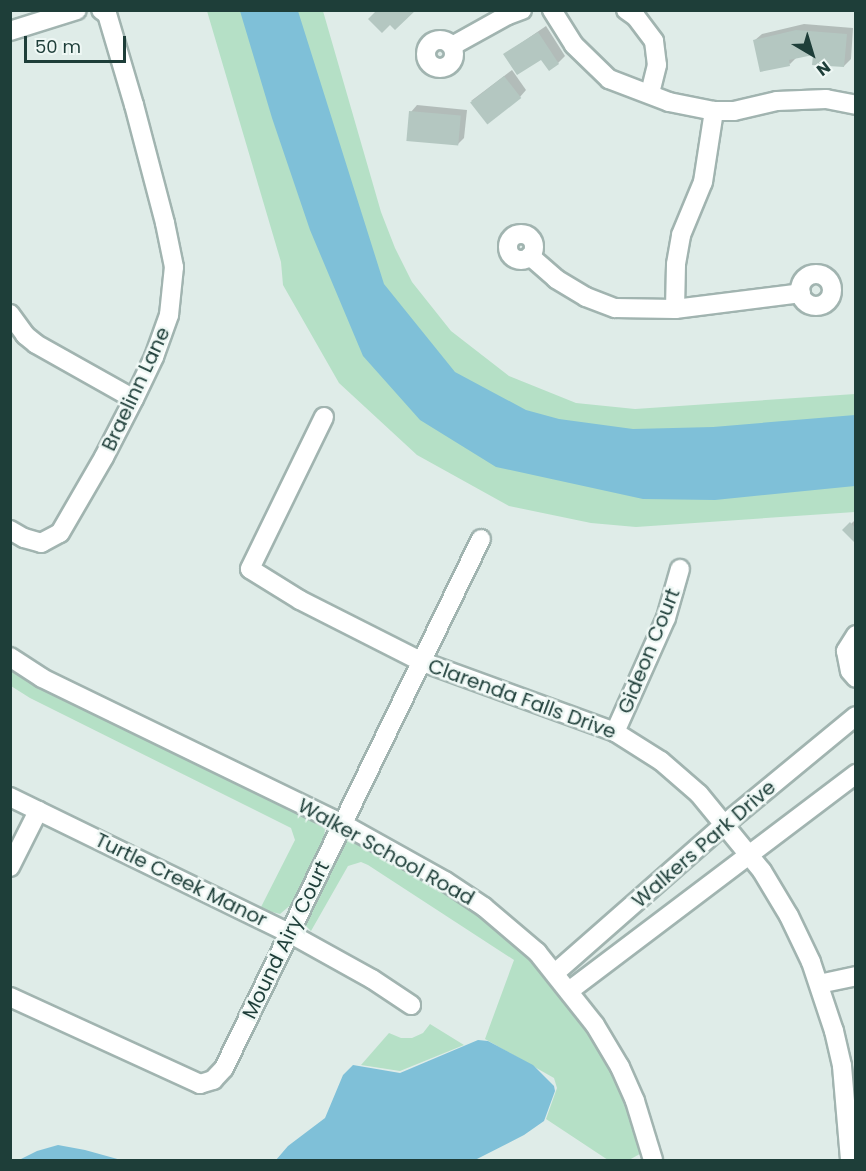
<!DOCTYPE html>
<style>
body{margin:0}
#map{position:relative;width:866px;height:1171px;overflow:hidden;background:#dfece8;font-family:Poppins,sans-serif}
div>[style]{position:absolute}
.green>*{inset:0;background:#b5e0c6}
.water>*{inset:0;background:#7fc0d8}
.shadow>*{inset:0;background:#0003}
.building>*{inset:0;background:#b4c7c1;transform-origin:0 0}
.roads{filter:drop-shadow(2px 0 #a1b4b0) drop-shadow(-2px 0 #a1b4b0) drop-shadow(0 2px #a1b4b0) drop-shadow(0 -2px #a1b4b0)}
.minor>*{height:18px;margin:-9px;padding:0 9px;transform-origin:9px;border-radius:9px;background:#fff}
.minor>.ring{margin:-9px;padding:0;box-sizing:content-box;background:none;border:18px solid #fff;border-radius:50%}
span{translate:-50% -50%;white-space:nowrap;text-align:center;line-height:1.15;-webkit-text-stroke:5px #eff8f5;paint-order:stroke}
.street-label{font-size:20px;color:#1e3e39}
.frame{position:absolute;inset:0;border:12px solid #1e3e39;pointer-events:none}
.north{position:absolute;left:782px;top:24px;width:60px;height:60px;-webkit-text-stroke:4px #eff8f5;paint-order:stroke;rotate:142deg;font-size:16px;font-weight:700;line-height:24px;text-align:center;color:#1e3e39}
.north::after{content:'';display:block;margin:auto;width:21px;height:27px;background:#1e3e39;clip-path:polygon(50% 0,100% 100%,50% 72%,0 100%)}
.scale{position:absolute;left:24px;top:36px;width:102px;height:27px;box-sizing:border-box;border:3px solid #1e3e39;border-top:0;padding-left:8px;font-size:18px;line-height:21px;white-space:nowrap;color:#1e3e39;-webkit-text-stroke:4px #eff8f5;paint-order:stroke}
</style>
<div id="map">
<div class="green">
<i style="clip-path:polygon(207px 11px,323px 11px,381px 212px,395px 248px,412px 282px,451px 331px,509px 376px,576px 403px,635px 409px,855px 394px,855px 512px,636px 527px,591px 523px,509px 506px,417px 455px,339px 383px,283px 285px,281px 262px)"></i>
<i style="clip-path:polygon(10px 668px,322px 822px,325px 827px,324px 841px,293px 903px,280px 914px,260px 909px,295px 840px,291px 828px,30px 698px,11px 686px)"></i>
<i style="clip-path:polygon(349px 838px,441px 884px,526px 944px,594px 1030px,647px 1150px,629px 1160px,608px 1160px,546px 1119px,557px 1088px,554px 1078px,485px 1039px,514px 960px,368px 865px,361px 862px,348px 866px,311px 931px,306px 926px,306px 915px,342px 842px)"></i>
<i style="clip-path:polygon(430px 1024px,464px 1045px,400px 1071px,361px 1065px,389px 1033px,401px 1038px,412px 1038px,423px 1033px)"></i>
</div>
<div class="water">
<i style="clip-path:polygon(240px 11px,298px 11px,384px 284px,455px 372px,526px 410px,559px 419px,633px 429px,713px 427px,855px 415px,855px 486px,715px 500px,643px 499px,496px 467px,420px 420px,363px 356px,310px 230px,272px 118px)"></i>
<i style="clip-path:polygon(478px 1040px,488px 1041px,533px 1065px,554px 1086px,555px 1091px,544px 1121px,524px 1135px,475px 1160px,276px 1160px,288px 1146px,325px 1118px,343px 1075px,353px 1065px,400px 1073px)"></i>
<i style="clip-path:polygon(58px 1145px,85px 1150px,121px 1160px,19px 1160px,37px 1151px)"></i>
</div>
<div class="shadow">
<i style="clip-path:polygon(804px 24px,853px 28px,851px 59px,844px 66px,815px 53px,797px 57px,790px 64px,755px 40px,762px 34px)"></i>
<i style="clip-path:polygon(546px 26px,565px 56px,558px 63px,542px 57px,505px 54px)"></i>
<i style="clip-path:polygon(512px 70px,526px 90px,520px 97px,471px 101px)"></i>
<i style="clip-path:polygon(417px 105px,467px 110px,464px 138px,457px 145px,411px 112px)"></i>
<i style="clip-path:polygon(856px 519px,856px 540px,845px 530px)"></i>
</div>
<div class="building">
<i style="clip-path:polygon(377px 10px,416px 10px,395px 30px,390px 25px,382px 33px,368px 19px)"></i>
<i style="clip-path:polygon(796px 30px,847px 34px,844px 67px,812px 65px,813px 55px,789px 60px,790px 66px,760px 72px,753px 40px)"></i>
<i style="clip-path:polygon(538px 32px,559px 64px,549px 71px,541px 60px,517px 75px,503px 54px)"></i>
<i style="left:504px;top:76px;width:28px;height:43px;rotate:52deg"></i>
<i style="left:409px;top:111px;width:52px;height:30px;rotate:5deg"></i>
<i style="clip-path:polygon(850px 522px,855px 528px,855px 543px,842px 530px)"></i>
</div>
<div class="roads">
<div class="minor">
<i style="left:552px;top:10px;width:41px;rotate:57.8deg"></i>
<i style="left:574px;top:45px;width:49px;rotate:44.2deg"></i>
<i style="left:609px;top:79px;width:64px;rotate:21deg"></i>
<i style="left:669px;top:102px;width:46px;rotate:11.3deg"></i>
<i style="left:714px;top:111px;width:20px"></i>
<i style="left:734px;top:111px;width:44px;rotate:-13.1deg"></i>
<i style="left:777px;top:101px;width:49px;rotate:-2.3deg"></i>
<i style="left:826px;top:99px;width:31px;rotate:11deg"></i>
<i style="left:626px;top:10px;width:12px;rotate:35deg"></i>
<i style="left:636px;top:17px;width:30px;rotate:53deg"></i>
<i style="left:654px;top:41px;width:24px;rotate:83deg"></i>
<i style="left:657px;top:65px;width:30px;rotate:104deg"></i>
<i style="left:10px;top:31px;width:70px;rotate:-17.4deg"></i>
<i class="ring" style="left:426px;top:40px;width:10px;height:10px"></i>
<i style="left:452px;top:46px;width:64px;rotate:-29deg"></i>
<i style="left:508px;top:15px;width:15px;rotate:-20deg"></i>
<i class="ring" style="left:508px;top:234px;width:8px;height:8px"></i>
<i style="left:530px;top:256px;width:35px;rotate:41deg"></i>
<i style="left:556px;top:279px;width:35px;rotate:31deg"></i>
<i style="left:586px;top:297px;width:31px;rotate:21deg"></i>
<i style="left:615px;top:308px;width:60px;rotate:1deg"></i>
<i style="left:675px;top:309px;width:127px;rotate:-7.2deg"></i>
<i class="ring" style="left:800px;top:274px;width:14px;height:14px"></i>
<i style="left:675px;top:309px;width:45px;rotate:-88.7deg"></i>
<i style="left:676px;top:264px;width:29px;rotate:-80deg"></i>
<i style="left:681px;top:235px;width:57px;rotate:-67.5deg"></i>
<i style="left:703px;top:182px;width:72px;rotate:-81.2deg"></i>
<i style="left:10px;top:314px;width:26px;rotate:54deg"></i>
<i style="left:25px;top:335px;width:14px;rotate:39deg"></i>
<i style="left:36px;top:344px;width:112px;rotate:29.3deg"></i>
<i style="left:324px;top:417px;width:169px;rotate:116deg"></i>
<i style="left:250px;top:569px;width:59px;rotate:31.8deg"></i>
<i style="left:300px;top:600px;width:135px;rotate:26.9deg"></i>
<i style="left:420px;top:661px;width:208px;rotate:20deg"></i>
<i style="left:615px;top:732px;width:54px;rotate:32.2deg"></i>
<i style="left:661px;top:761px;width:50px;rotate:41deg"></i>
<i style="left:699px;top:794px;width:99px;rotate:50.7deg"></i>
<i style="left:762px;top:871px;width:52px;rotate:59deg"></i>
<i style="left:789px;top:916px;width:51px;rotate:64.4deg"></i>
<i style="left:811px;top:962px;width:73px;rotate:71.6deg"></i>
<i style="left:834px;top:1031px;width:36px;rotate:77deg"></i>
<i style="left:842px;top:1066px;width:94px;rotate:85.1deg"></i>
<i style="left:10px;top:530px;width:16px;rotate:30deg"></i>
<i style="left:24px;top:538px;width:18px;rotate:16deg"></i>
<i style="left:41px;top:543px;width:21px;rotate:-28deg"></i>
<i style="left:60px;top:533px;width:88px;rotate:-59.9deg"></i>
<i style="left:104px;top:457px;width:65px;rotate:-62.7deg"></i>
<i style="left:134px;top:399px;width:47px;rotate:-64.5deg"></i>
<i style="left:154px;top:357px;width:45px;rotate:-70.3deg"></i>
<i style="left:169px;top:315px;width:48px;rotate:-84.1deg"></i>
<i style="left:174px;top:267px;width:45px;rotate:-101.6deg"></i>
<i style="left:165px;top:223px;width:122px;rotate:-104.7deg"></i>
<i style="left:134px;top:105px;width:95px;rotate:-106.5deg"></i>
<i style="left:107px;top:14px;width:7px;rotate:-146deg"></i>
<i style="left:856px;top:635px;width:19px;rotate:122deg"></i>
<i style="left:846px;top:651px;width:20px;rotate:79deg"></i>
<i style="left:850px;top:671px;width:9px;rotate:49deg"></i>
<i style="left:10px;top:657px;width:38px;rotate:33deg"></i>
<i style="left:42px;top:678px;width:335px;rotate:25.9deg"></i>
<i style="left:343px;top:824px;width:117px;rotate:29.2deg"></i>
<i style="left:445px;top:881px;width:47px;rotate:33.7deg"></i>
<i style="left:484px;top:907px;width:70px;rotate:40.3deg"></i>
<i style="left:537px;top:952px;width:93px;rotate:51.5deg"></i>
<i style="left:595px;top:1025px;width:49px;rotate:59.2deg"></i>
<i style="left:620px;top:1067px;width:37px;rotate:66deg"></i>
<i style="left:635px;top:1101px;width:62px;rotate:73deg"></i>
<i style="left:615px;top:732px;width:125px;rotate:-65.9deg"></i>
<i style="left:666px;top:618px;width:51px;rotate:-74.1deg"></i>
<i style="left:10px;top:797px;width:310px;rotate:26deg"></i>
<i style="left:289px;top:933px;width:95px;rotate:29deg"></i>
<i style="left:372px;top:979px;width:47px;rotate:33.7deg"></i>
<i style="left:10px;top:867px;width:63px;rotate:-63.4deg"></i>
<i style="left:555px;top:973px;width:227px;rotate:-41.3deg"></i>
<i style="left:726px;top:823px;width:168px;rotate:-39.5deg"></i>
<i style="left:819px;top:984px;width:38px;rotate:-12deg"></i>
<i style="left:569px;top:991px;width:360px;rotate:-37.1deg"></i>
<i style="left:10px;top:997px;width:209px;rotate:24.6deg"></i>
<i style="left:200px;top:1084px;width:14px;rotate:-17deg"></i>
<i style="left:213px;top:1080px;width:16px;rotate:-47deg"></i>
<i style="left:224px;top:1068px;width:588px;rotate:-64.09deg"></i>
</div>
</div>
<div class="street-label">
<span style="left:136px;top:389px;rotate:-65deg">Braelinn Lane</span>
<span style="left:649px;top:651px;rotate:-68deg">Gideon Court</span>
<span style="left:522px;top:699px;rotate:20deg">Clarenda Falls Drive</span>
<span style="left:704px;top:844px;rotate:-41deg">Walkers Park Drive</span>
<span style="left:386px;top:852px;rotate:29deg">Walker School Road</span>
<span style="left:181px;top:880px;rotate:26deg">Turtle Creek Manor</span>
<span style="left:286px;top:940px;rotate:-64deg">Mound Airy Court</span>
</div>
<div class="frame"></div>
<div class="north">N</div>
<div class="scale">50 m</div>
</div>
